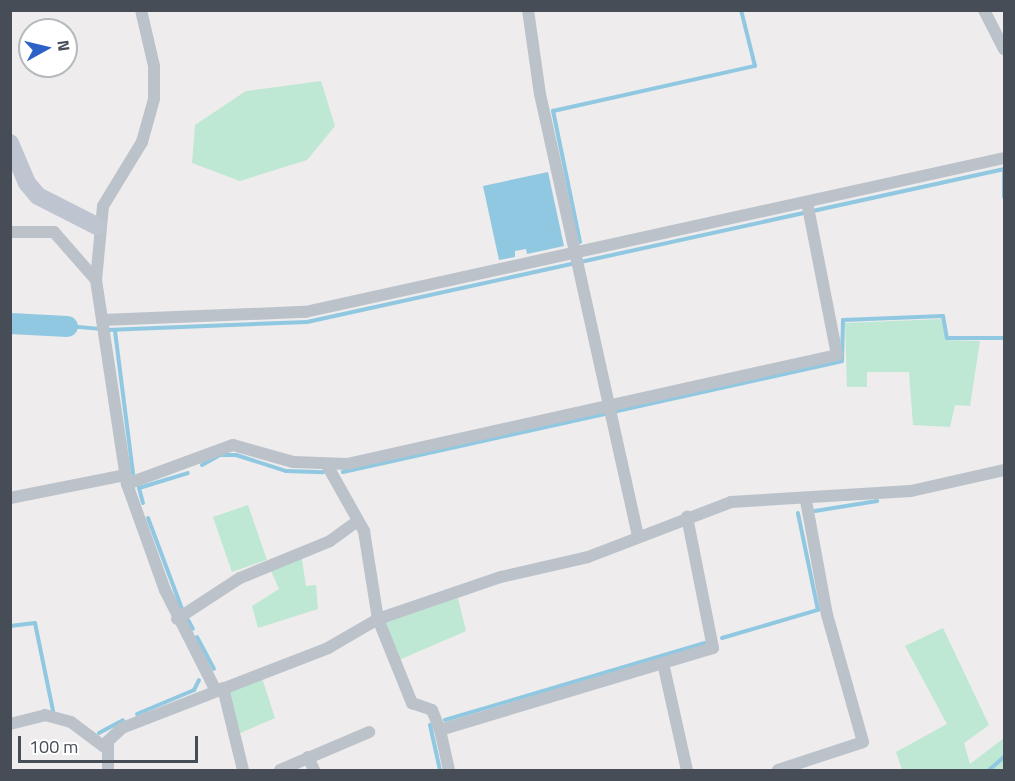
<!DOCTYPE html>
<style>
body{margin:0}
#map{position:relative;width:1015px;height:781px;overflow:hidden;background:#eeecec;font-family:"Titillium Web",sans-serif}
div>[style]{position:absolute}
.green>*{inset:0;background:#bee8d3;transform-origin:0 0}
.water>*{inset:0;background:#90c8e1}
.stream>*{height:4px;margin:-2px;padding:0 2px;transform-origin:2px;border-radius:2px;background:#90c8e1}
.river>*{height:21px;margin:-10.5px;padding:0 10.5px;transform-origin:10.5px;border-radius:10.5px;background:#90c8e1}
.street>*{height:12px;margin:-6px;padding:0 6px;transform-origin:6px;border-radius:6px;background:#bbc2ca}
.secondary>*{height:18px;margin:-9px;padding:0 9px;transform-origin:9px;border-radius:9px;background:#bec5d1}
span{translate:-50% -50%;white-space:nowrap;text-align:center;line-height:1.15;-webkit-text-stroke:4.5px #fff;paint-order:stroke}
.frame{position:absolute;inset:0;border:12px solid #464d57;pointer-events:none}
.north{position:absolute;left:18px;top:18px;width:60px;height:60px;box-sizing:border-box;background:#fff;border:2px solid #b5b8bc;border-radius:50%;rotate:82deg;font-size:16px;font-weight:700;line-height:24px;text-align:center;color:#464d57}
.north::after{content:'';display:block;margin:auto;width:21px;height:27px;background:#2c61c8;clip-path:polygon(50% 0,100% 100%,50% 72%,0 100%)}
.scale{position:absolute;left:18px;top:736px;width:180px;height:27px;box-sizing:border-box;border:3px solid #464d57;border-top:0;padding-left:8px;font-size:18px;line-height:21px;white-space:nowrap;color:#464d57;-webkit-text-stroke:4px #fff;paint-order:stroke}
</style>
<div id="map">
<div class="green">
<i style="clip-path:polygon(321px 81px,335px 126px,307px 160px,240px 181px,192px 163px,195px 125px,246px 91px)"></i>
<i style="clip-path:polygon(942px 319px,946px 340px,980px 341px,970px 406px,955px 405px,950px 427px,913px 425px,909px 372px,867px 372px,867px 387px,847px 387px,845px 323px)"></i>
<i style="left:248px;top:505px;width:58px;height:37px;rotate:71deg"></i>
<i style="clip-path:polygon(301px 553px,306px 586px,316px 585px,318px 609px,258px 628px,252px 606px,279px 589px,269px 566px)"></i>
<i style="clip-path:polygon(458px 598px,466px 631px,399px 660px,384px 623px)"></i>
<i style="clip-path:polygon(943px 628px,989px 725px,964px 743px,970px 764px,1004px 738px,1003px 770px,902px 770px,896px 752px,947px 724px,905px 646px)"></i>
<i style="clip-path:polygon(262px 678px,275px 718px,238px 734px,227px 692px)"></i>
</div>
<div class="water">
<i style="clip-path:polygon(548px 172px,564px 246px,527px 254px,526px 249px,515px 251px,515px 257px,499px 260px,483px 186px)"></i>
</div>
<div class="stream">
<i style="left:1004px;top:172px;width:25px;rotate:90deg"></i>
<i style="left:580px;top:242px;width:134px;rotate:-101.6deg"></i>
<i style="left:553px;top:111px;width:207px;rotate:-12.6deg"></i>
<i style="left:755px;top:66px;width:58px;rotate:-104deg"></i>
<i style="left:67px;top:326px;width:33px;rotate:5deg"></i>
<i style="left:107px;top:330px;width:200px;rotate:-2.3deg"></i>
<i style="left:307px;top:322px;width:714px;rotate:-12.38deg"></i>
<i style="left:115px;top:331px;width:144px;rotate:82.8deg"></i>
<i style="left:617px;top:411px;width:230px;rotate:-12.5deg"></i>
<i style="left:842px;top:361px;width:41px;rotate:-88.6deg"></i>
<i style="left:843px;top:320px;width:100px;rotate:-2.3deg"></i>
<i style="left:943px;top:316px;width:22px;rotate:80deg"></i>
<i style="left:947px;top:338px;width:57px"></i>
<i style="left:202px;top:465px;width:21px;rotate:-29deg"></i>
<i style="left:220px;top:455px;width:16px"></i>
<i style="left:236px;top:455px;width:52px;rotate:17.7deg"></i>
<i style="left:286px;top:471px;width:37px;rotate:2deg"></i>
<i style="left:343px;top:472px;width:268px;rotate:-12.5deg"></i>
<i style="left:143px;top:503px;width:16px;rotate:-105deg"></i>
<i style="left:139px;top:488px;width:51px;rotate:-17deg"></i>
<i style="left:815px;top:511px;width:63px;rotate:-9.2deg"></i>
<i style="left:148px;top:518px;width:97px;rotate:69.5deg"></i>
<i style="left:188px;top:620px;width:10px;rotate:61deg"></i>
<i style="left:10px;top:626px;width:25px;rotate:-7deg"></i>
<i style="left:35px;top:623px;width:90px;rotate:78.4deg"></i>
<i style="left:197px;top:637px;width:36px;rotate:62deg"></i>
<i style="left:722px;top:638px;width:100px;rotate:-16.3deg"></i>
<i style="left:818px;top:610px;width:99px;rotate:-101.7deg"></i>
<i style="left:137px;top:714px;width:62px;rotate:-22.8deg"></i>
<i style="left:194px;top:690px;width:11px;rotate:-63deg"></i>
<i style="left:445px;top:720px;width:271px;rotate:-16.5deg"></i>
<i style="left:430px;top:725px;width:46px;rotate:77.5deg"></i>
<i style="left:99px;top:733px;width:27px;rotate:-28deg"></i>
<i style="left:989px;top:770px;width:20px;rotate:-41deg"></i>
</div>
<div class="river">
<i style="left:10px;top:323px;width:57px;rotate:3deg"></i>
</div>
<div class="street">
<i style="left:141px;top:10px;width:57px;rotate:76.9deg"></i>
<i style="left:154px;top:66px;width:33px;rotate:90deg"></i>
<i style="left:154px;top:99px;width:45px;rotate:105.6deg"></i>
<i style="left:142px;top:142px;width:75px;rotate:121.4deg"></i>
<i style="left:103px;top:206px;width:74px;rotate:95.4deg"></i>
<i style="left:96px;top:280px;width:206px;rotate:81.4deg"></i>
<i style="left:127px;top:484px;width:113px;rotate:70.3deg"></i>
<i style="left:165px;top:590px;width:111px;rotate:63.2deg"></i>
<i style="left:528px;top:10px;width:85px;rotate:81.9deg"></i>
<i style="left:540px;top:94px;width:454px;rotate:77.5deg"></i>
<i style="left:984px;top:10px;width:44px;rotate:62.9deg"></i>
<i style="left:10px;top:232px;width:44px"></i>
<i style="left:54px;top:232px;width:64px;rotate:48.8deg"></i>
<i style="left:102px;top:320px;width:203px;rotate:-2.3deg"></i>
<i style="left:305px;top:312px;width:716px;rotate:-12.42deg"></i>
<i style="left:327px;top:465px;width:76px;rotate:60.7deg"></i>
<i style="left:364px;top:531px;width:89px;rotate:81deg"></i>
<i style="left:378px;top:619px;width:91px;rotate:68deg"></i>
<i style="left:412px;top:703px;width:21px;rotate:19deg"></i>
<i style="left:432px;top:710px;width:22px;rotate:68deg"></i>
<i style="left:440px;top:730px;width:285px;rotate:-16.7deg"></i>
<i style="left:713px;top:648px;width:134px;rotate:-101.2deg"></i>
<i style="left:127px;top:484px;width:113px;rotate:-20.2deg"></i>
<i style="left:233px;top:445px;width:62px;rotate:15.8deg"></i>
<i style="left:293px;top:462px;width:54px;rotate:2.1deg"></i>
<i style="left:347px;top:464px;width:502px;rotate:-12.54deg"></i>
<i style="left:837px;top:355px;width:156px;rotate:-101.1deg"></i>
<i style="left:10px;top:498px;width:117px;rotate:-11.3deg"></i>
<i style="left:177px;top:619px;width:75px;rotate:-33.1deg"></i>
<i style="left:240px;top:578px;width:97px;rotate:-22.3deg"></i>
<i style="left:330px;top:541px;width:34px;rotate:-36deg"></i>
<i style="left:663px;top:663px;width:110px;rotate:77.4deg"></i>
<i style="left:223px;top:688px;width:84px;rotate:76.3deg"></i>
<i style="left:10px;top:724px;width:36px;rotate:-14deg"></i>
<i style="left:45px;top:715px;width:27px;rotate:15deg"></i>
<i style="left:71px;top:722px;width:45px;rotate:36.9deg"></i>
<i style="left:440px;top:730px;width:41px;rotate:77.3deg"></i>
<i style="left:308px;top:757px;width:14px;rotate:65deg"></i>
<i style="left:108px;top:770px;width:29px;rotate:-90deg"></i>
<i style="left:108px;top:741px;width:19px;rotate:-43deg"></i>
<i style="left:122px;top:728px;width:221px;rotate:-21.2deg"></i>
<i style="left:328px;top:648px;width:58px;rotate:-30.1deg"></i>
<i style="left:378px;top:619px;width:130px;rotate:-18.9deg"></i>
<i style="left:501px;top:577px;width:89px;rotate:-12.9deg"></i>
<i style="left:588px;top:557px;width:153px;rotate:-21deg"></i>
<i style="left:731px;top:502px;width:180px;rotate:-3.5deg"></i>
<i style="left:911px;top:491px;width:95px;rotate:-12.7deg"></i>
<i style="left:280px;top:770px;width:97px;rotate:-23.1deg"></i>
<i style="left:778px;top:770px;width:89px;rotate:-18.2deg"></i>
<i style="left:863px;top:742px;width:132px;rotate:-105.8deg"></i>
<i style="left:827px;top:615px;width:116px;rotate:-100.4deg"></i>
</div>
<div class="secondary">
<i style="left:10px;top:143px;width:43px;rotate:67deg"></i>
<i style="left:27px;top:183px;width:17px;rotate:50deg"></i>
<i style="left:38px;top:196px;width:66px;rotate:27deg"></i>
</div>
<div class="frame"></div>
<div class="north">N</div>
<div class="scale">100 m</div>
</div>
